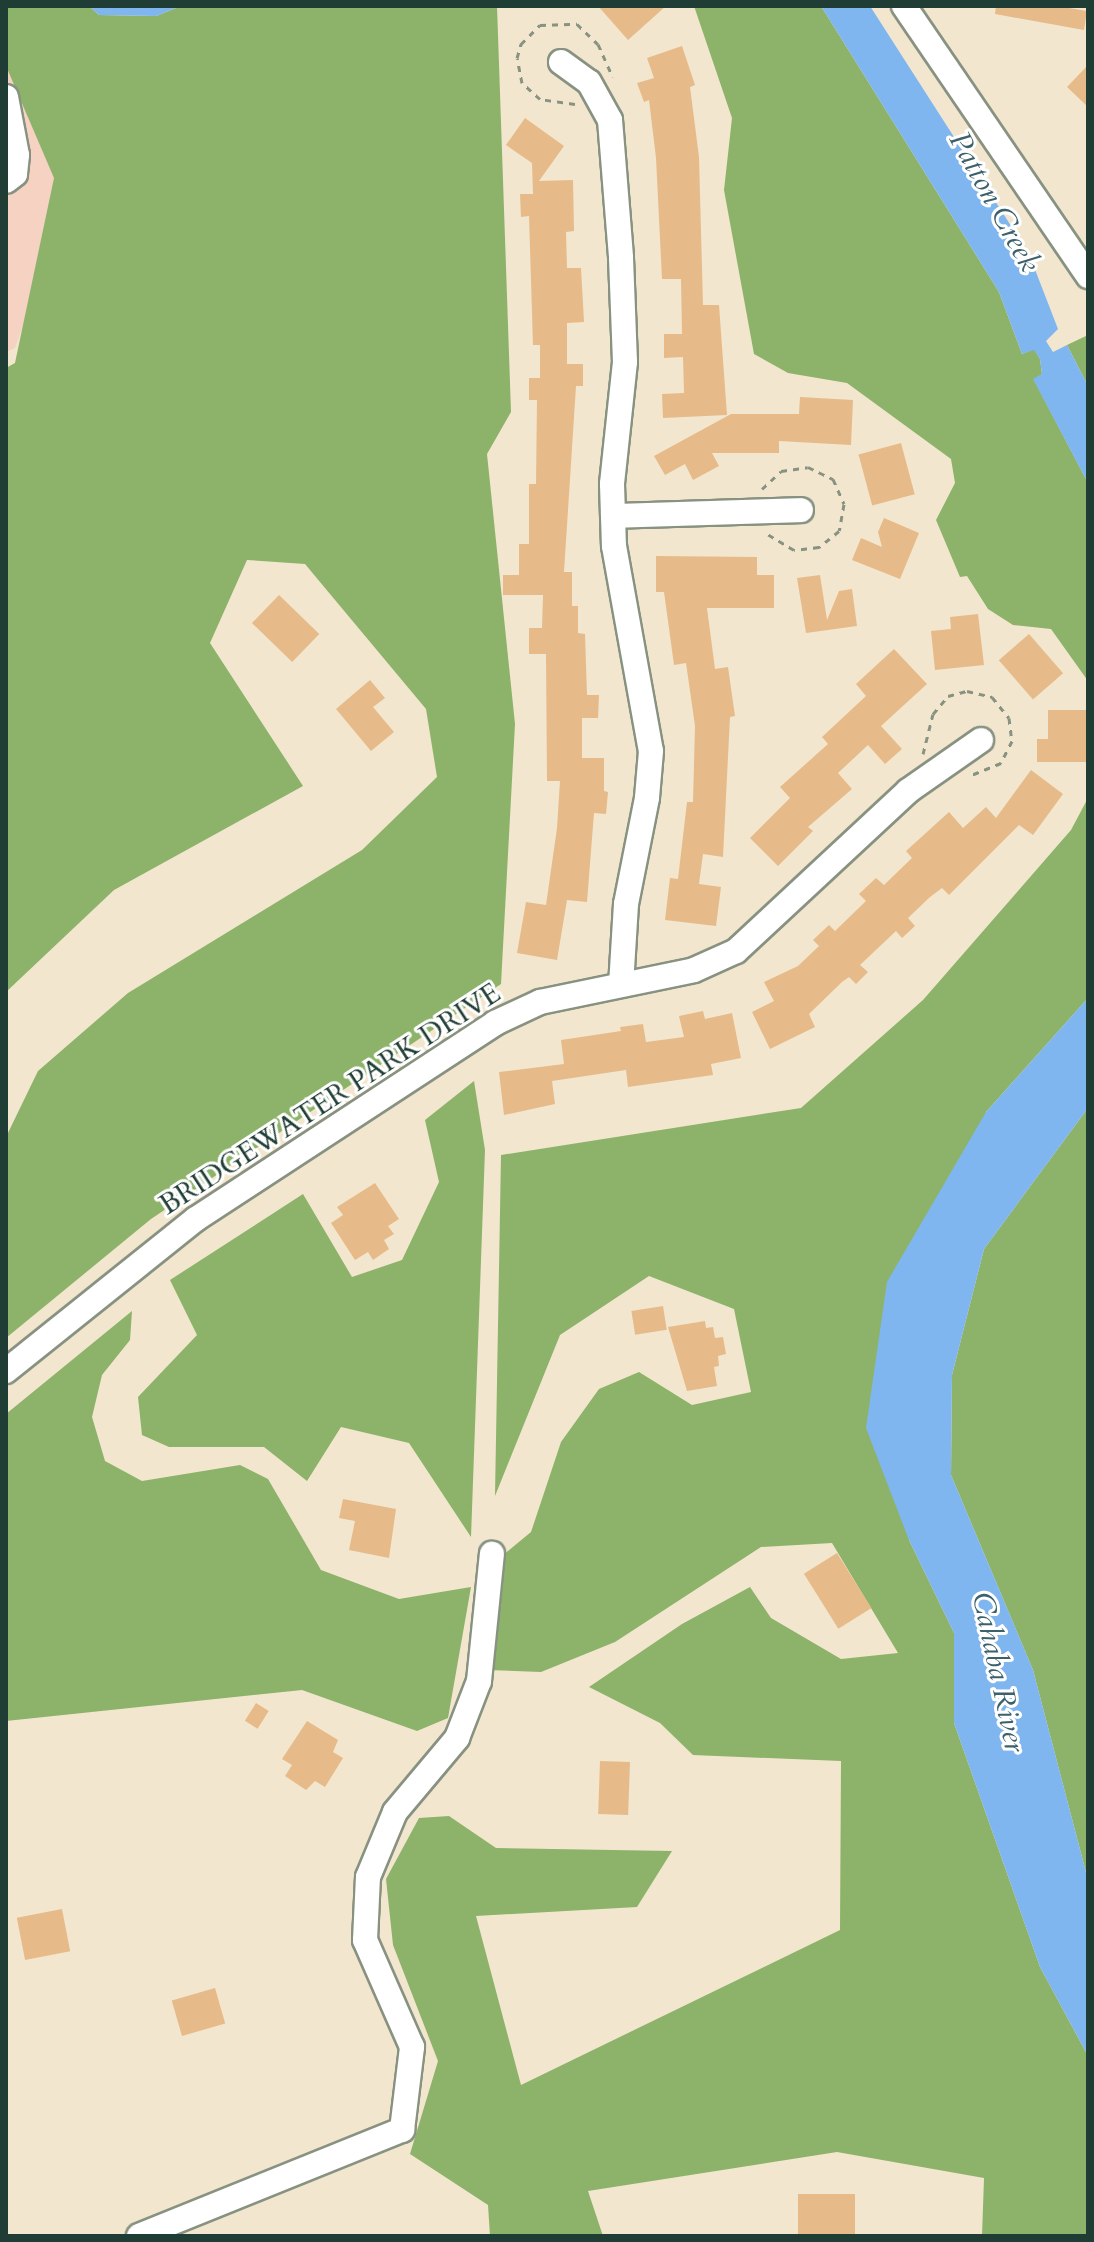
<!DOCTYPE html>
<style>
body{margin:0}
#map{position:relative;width:1094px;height:2242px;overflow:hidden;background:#f2e6ce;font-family:Cardo,serif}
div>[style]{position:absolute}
.built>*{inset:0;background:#f6d2c3}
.forest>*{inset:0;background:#8cb369}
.water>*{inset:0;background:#80b6ef}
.building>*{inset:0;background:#e6bb89;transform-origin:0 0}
.path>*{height:3px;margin-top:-1.5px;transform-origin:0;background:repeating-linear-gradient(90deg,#889281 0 6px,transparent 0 12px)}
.roads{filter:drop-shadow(2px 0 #889281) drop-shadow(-2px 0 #889281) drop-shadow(0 2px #889281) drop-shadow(0 -2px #889281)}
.minor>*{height:24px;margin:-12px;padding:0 12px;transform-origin:12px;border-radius:12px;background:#fff}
span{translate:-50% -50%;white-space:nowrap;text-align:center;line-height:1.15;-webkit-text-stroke:6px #fff;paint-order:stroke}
.street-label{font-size:28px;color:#1f3d34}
.water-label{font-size:30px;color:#3c616c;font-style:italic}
.frame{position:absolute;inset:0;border:8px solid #1f3d34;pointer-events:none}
</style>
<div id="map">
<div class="built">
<i style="clip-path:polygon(6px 6px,73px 192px,15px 348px,6px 352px)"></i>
</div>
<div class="forest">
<i style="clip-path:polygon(6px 6px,89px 6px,99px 15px,156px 16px,181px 6px,497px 6px,511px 412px,487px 454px,515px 724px,501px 984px,151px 1219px,6px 1338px,6px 1137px,38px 1071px,128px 993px,362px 850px,437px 777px,426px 709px,305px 564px,247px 560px,210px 643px,303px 786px,114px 890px,6px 992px,6px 368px,15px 363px,54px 178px,6px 66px)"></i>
<i style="clip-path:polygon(694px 6px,821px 6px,999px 292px,1022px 354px,1034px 349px,1040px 359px,1042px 374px,1034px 380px,1088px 483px,1088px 681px,1051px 629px,1013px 625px,988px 609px,967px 576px,960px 577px,936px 520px,955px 483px,951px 459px,847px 383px,788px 373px,754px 354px,724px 190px,732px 118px)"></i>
<i style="clip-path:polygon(1088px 335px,1088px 386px,1067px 345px)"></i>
<i style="clip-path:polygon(1088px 798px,1088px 998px,986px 1112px,909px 1540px,954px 1633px,954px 1723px,1040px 1967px,1088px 2056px,1088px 2236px,982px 2236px,984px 2178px,837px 2152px,588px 2191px,603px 2236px,490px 2236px,488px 2205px,410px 2154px,438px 2061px,393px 1945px,386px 1879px,419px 1818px,449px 1816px,496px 1848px,672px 1851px,637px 1907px,476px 1916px,521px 2085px,840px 1930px,841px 1761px,693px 1755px,660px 1723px,589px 1687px,682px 1624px,750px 1587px,771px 1618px,841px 1659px,898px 1653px,832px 1543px,761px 1547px,615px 1642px,541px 1672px,487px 1670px,497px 1560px,531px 1532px,561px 1442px,599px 1389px,639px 1372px,692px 1405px,751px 1392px,734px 1309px,649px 1276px,560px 1335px,495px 1496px,501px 1155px,801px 1108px,923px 1000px,1071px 830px)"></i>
<i style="clip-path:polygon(474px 1081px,485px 1150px,471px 1537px,409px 1443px,341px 1427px,307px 1481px,264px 1447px,169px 1447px,142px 1435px,138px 1397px,197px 1335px,170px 1280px,303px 1194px,352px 1277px,402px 1260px,439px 1182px,425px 1120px)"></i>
<i style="clip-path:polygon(1088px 1108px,1088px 1880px,1033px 1670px,951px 1475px,952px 1375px,984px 1249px)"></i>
<i style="clip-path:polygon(132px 1311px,130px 1340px,102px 1375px,92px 1417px,105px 1461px,142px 1481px,240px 1465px,268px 1479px,321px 1570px,399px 1599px,471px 1587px,448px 1718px,417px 1731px,302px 1690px,6px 1721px,6px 1414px)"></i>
</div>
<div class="water">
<i style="clip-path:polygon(89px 6px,181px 6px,156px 16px,99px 15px)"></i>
<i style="clip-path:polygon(821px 6px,870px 6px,1029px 254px,1058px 329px,1046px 341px,1053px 352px,1067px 345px,1088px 386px,1088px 483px,1033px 379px,1042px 374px,1040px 359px,1034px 350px,1022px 354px,999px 292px)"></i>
<i style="clip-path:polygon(1088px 998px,1088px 1108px,984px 1249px,952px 1375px,951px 1475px,1033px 1670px,1088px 1880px,1088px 2056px,1040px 1967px,954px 1723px,954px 1633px,909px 1540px,866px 1428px,887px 1282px,986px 1112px)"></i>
</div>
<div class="building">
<i style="clip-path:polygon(598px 6px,666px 6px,628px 40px)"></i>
<i style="clip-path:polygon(996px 6px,1057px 6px,1087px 11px,1084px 30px,995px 14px)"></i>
<i style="clip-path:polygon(682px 46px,695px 85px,690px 87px,699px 157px,703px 305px,719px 305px,727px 415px,663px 418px,662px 394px,684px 393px,683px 357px,664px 358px,664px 334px,682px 334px,681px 279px,662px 279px,656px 158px,649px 100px,644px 102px,637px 83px,654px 78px,647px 58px)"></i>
<i style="clip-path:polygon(1088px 65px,1088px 107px,1067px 87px)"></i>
<i style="clip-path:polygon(525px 118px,564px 146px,539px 181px,573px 180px,574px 231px,566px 232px,567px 268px,581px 268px,584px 322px,567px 323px,567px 364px,583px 364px,583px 386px,576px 386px,564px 572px,572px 572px,572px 606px,578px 606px,578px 633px,585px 634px,587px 695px,599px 695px,598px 718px,582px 718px,582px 758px,604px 758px,604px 791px,608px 792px,606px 814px,594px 813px,587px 902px,567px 900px,557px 960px,517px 953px,526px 902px,546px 905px,557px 828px,560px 781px,547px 781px,546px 654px,529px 654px,529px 628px,542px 628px,543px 595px,503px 595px,503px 575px,519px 575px,519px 544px,529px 544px,529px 484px,536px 484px,537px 400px,529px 400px,529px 378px,540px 378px,540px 345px,533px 345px,529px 216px,521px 217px,520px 194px,533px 194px,532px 163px,506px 145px)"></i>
<i style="clip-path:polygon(800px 397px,853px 400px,851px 445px,779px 441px,779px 453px,712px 453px,719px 466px,693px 480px,685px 464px,665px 475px,654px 456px,731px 414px,799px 414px)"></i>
<i style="left:901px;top:443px;width:53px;height:44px;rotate:75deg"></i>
<i style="clip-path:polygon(884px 518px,919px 533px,900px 579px,852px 560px,861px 538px,882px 547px,878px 532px)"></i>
<i style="clip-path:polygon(656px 556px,757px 557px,757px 575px,774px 575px,774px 608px,707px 608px,715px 669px,728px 667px,735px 716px,730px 717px,723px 857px,703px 854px,699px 884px,721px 887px,716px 926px,665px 920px,670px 878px,678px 879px,687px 802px,693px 802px,695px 726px,686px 663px,674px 665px,664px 592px,656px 592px)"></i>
<i style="clip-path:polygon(820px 575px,827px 620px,839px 591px,852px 589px,857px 626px,806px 633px,797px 578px)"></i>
<i style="left:279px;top:595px;width:56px;height:39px;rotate:44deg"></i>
<i style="clip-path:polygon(978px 614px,984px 665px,935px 670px,931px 631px,951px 629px,950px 617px)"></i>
<i style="left:1029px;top:634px;width:52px;height:40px;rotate:49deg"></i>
<i style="clip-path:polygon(894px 649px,927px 684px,881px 726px,902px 749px,885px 764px,868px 745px,838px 773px,852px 789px,808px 827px,813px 831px,778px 866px,750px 838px,790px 798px,780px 787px,828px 744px,822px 737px,866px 696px,856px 684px)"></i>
<i style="clip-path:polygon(370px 680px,385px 698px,373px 707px,394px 732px,371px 751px,336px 709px)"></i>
<i style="clip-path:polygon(1048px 710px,1086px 710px,1086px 762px,1037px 762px,1037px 739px,1048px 739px)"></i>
<i style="clip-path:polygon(1031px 770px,1063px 794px,1033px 835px,1019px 825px,949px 895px,942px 888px,930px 897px,908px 918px,915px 926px,902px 938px,896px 931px,860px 965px,868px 972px,856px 984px,849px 977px,842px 982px,809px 1014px,815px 1027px,770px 1049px,752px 1012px,774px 1001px,764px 982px,798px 966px,819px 946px,813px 940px,829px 925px,835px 931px,866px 901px,859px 894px,876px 878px,884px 885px,912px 858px,906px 851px,949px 812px,963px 828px,986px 807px,996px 818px)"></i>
<i style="clip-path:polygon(703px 1011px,705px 1019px,732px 1013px,741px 1058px,711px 1064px,713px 1075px,628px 1087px,626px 1070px,552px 1081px,555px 1104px,504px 1115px,499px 1072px,564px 1064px,561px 1040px,621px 1031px,620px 1027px,643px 1024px,646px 1042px,684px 1037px,679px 1016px)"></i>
<i style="clip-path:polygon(375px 1183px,399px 1219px,388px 1226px,394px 1234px,384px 1240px,389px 1249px,373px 1260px,368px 1252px,355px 1260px,331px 1223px,343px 1215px,337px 1207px)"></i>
<i style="left:663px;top:1306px;width:24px;height:32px;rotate:81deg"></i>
<i style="clip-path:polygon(705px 1321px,706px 1328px,713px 1327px,715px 1338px,723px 1337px,726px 1354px,718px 1356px,719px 1366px,714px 1367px,717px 1386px,687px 1391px,668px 1327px)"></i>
<i style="clip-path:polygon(343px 1499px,396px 1509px,389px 1558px,349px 1550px,355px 1521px,339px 1518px)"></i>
<i style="left:837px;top:1553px;width:65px;height:39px;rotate:58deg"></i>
<i style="left:256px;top:1703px;width:15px;height:21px;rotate:32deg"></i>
<i style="clip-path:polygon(307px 1721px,338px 1740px,333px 1752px,343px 1758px,325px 1787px,315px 1781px,306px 1790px,285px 1776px,292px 1765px,282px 1759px)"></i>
<i style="left:600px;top:1761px;width:30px;height:53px;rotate:2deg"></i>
<i style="left:62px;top:1909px;width:43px;height:46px;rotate:79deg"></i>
<i style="left:215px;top:1988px;width:37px;height:45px;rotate:74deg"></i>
<i style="left:798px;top:2194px;width:57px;height:42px"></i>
</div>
<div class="path">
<i style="left:575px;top:104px;width:35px;rotate:-172deg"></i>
<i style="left:540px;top:99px;width:24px;rotate:-138deg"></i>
<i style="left:522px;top:83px;width:25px;rotate:-101deg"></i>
<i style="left:517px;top:58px;width:15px;rotate:-74deg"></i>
<i style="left:521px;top:44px;width:27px;rotate:-45deg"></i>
<i style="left:540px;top:25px;width:37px;rotate:-2deg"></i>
<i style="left:577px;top:24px;width:29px;rotate:44deg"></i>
<i style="left:598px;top:44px;width:36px;rotate:66deg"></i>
<i style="left:762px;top:489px;width:26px;rotate:-43deg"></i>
<i style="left:781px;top:471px;width:27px;rotate:-8deg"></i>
<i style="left:808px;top:467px;width:28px;rotate:26deg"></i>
<i style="left:833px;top:479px;width:27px;rotate:66deg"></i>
<i style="left:844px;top:504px;width:27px;rotate:100deg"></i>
<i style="left:839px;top:531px;width:26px;rotate:141deg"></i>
<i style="left:819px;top:547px;width:25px;rotate:173deg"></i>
<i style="left:794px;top:550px;width:31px;rotate:-149deg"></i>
<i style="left:923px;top:754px;width:41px;rotate:-76deg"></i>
<i style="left:933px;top:714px;width:23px;rotate:-50deg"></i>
<i style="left:948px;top:696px;width:20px;rotate:-15deg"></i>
<i style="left:967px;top:691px;width:26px;rotate:13deg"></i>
<i style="left:992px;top:697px;width:27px;rotate:51deg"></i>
<i style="left:1009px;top:718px;width:23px;rotate:83deg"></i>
<i style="left:1012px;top:741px;width:25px;rotate:117deg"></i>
<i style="left:1001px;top:763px;width:32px;rotate:158deg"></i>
</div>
<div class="roads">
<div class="minor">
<i style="left:904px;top:6px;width:327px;rotate:55.7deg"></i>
<i style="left:561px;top:62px;width:34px;rotate:36deg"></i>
<i style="left:589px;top:82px;width:43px;rotate:61.1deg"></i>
<i style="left:610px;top:120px;width:138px;rotate:85.4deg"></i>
<i style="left:621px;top:258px;width:104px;rotate:87.8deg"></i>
<i style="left:625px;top:362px;width:123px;rotate:96.1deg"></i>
<i style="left:612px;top:484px;width:62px;rotate:88.2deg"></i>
<i style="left:614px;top:546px;width:208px;rotate:79.8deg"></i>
<i style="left:651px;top:751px;width:47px;rotate:94.9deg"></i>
<i style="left:647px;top:798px;width:108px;rotate:101.2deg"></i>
<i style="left:626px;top:904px;width:81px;rotate:93.5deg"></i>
<i style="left:6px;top:97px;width:59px;rotate:79.3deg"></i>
<i style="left:17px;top:155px;width:19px;rotate:96deg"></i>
<i style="left:15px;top:174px;width:11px;rotate:142deg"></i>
<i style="left:613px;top:516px;width:188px;rotate:-1.8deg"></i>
<i style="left:6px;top:1371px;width:243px;rotate:-38.7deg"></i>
<i style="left:196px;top:1219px;width:358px;rotate:-33.2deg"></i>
<i style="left:495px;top:1023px;width:50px;rotate:-25deg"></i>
<i style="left:540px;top:1002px;width:157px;rotate:-11.7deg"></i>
<i style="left:694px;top:970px;width:46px;rotate:-24.3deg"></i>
<i style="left:736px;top:951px;width:235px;rotate:-42.9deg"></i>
<i style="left:908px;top:791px;width:89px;rotate:-34.9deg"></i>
<i style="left:139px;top:2236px;width:284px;rotate:-22deg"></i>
<i style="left:402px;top:2130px;width:84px;rotate:-83.1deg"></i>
<i style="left:412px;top:2047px;width:117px;rotate:-113.7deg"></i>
<i style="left:365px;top:1940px;width:63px;rotate:-87.3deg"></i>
<i style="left:368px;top:1877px;width:70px;rotate:-67.4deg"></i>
<i style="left:395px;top:1812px;width:97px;rotate:-50deg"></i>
<i style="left:457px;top:1738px;width:61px;rotate:-68.9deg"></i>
<i style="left:479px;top:1681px;width:128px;rotate:-84.2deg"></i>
</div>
</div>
<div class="street-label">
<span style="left:330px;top:1099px;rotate:-33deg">BRIDGEWATER PARK DRIVE</span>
</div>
<div class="water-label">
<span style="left:994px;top:202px;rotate:61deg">Patton Creek</span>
<span style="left:998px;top:1672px;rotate:78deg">Cahaba River</span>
</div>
<div class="frame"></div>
</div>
